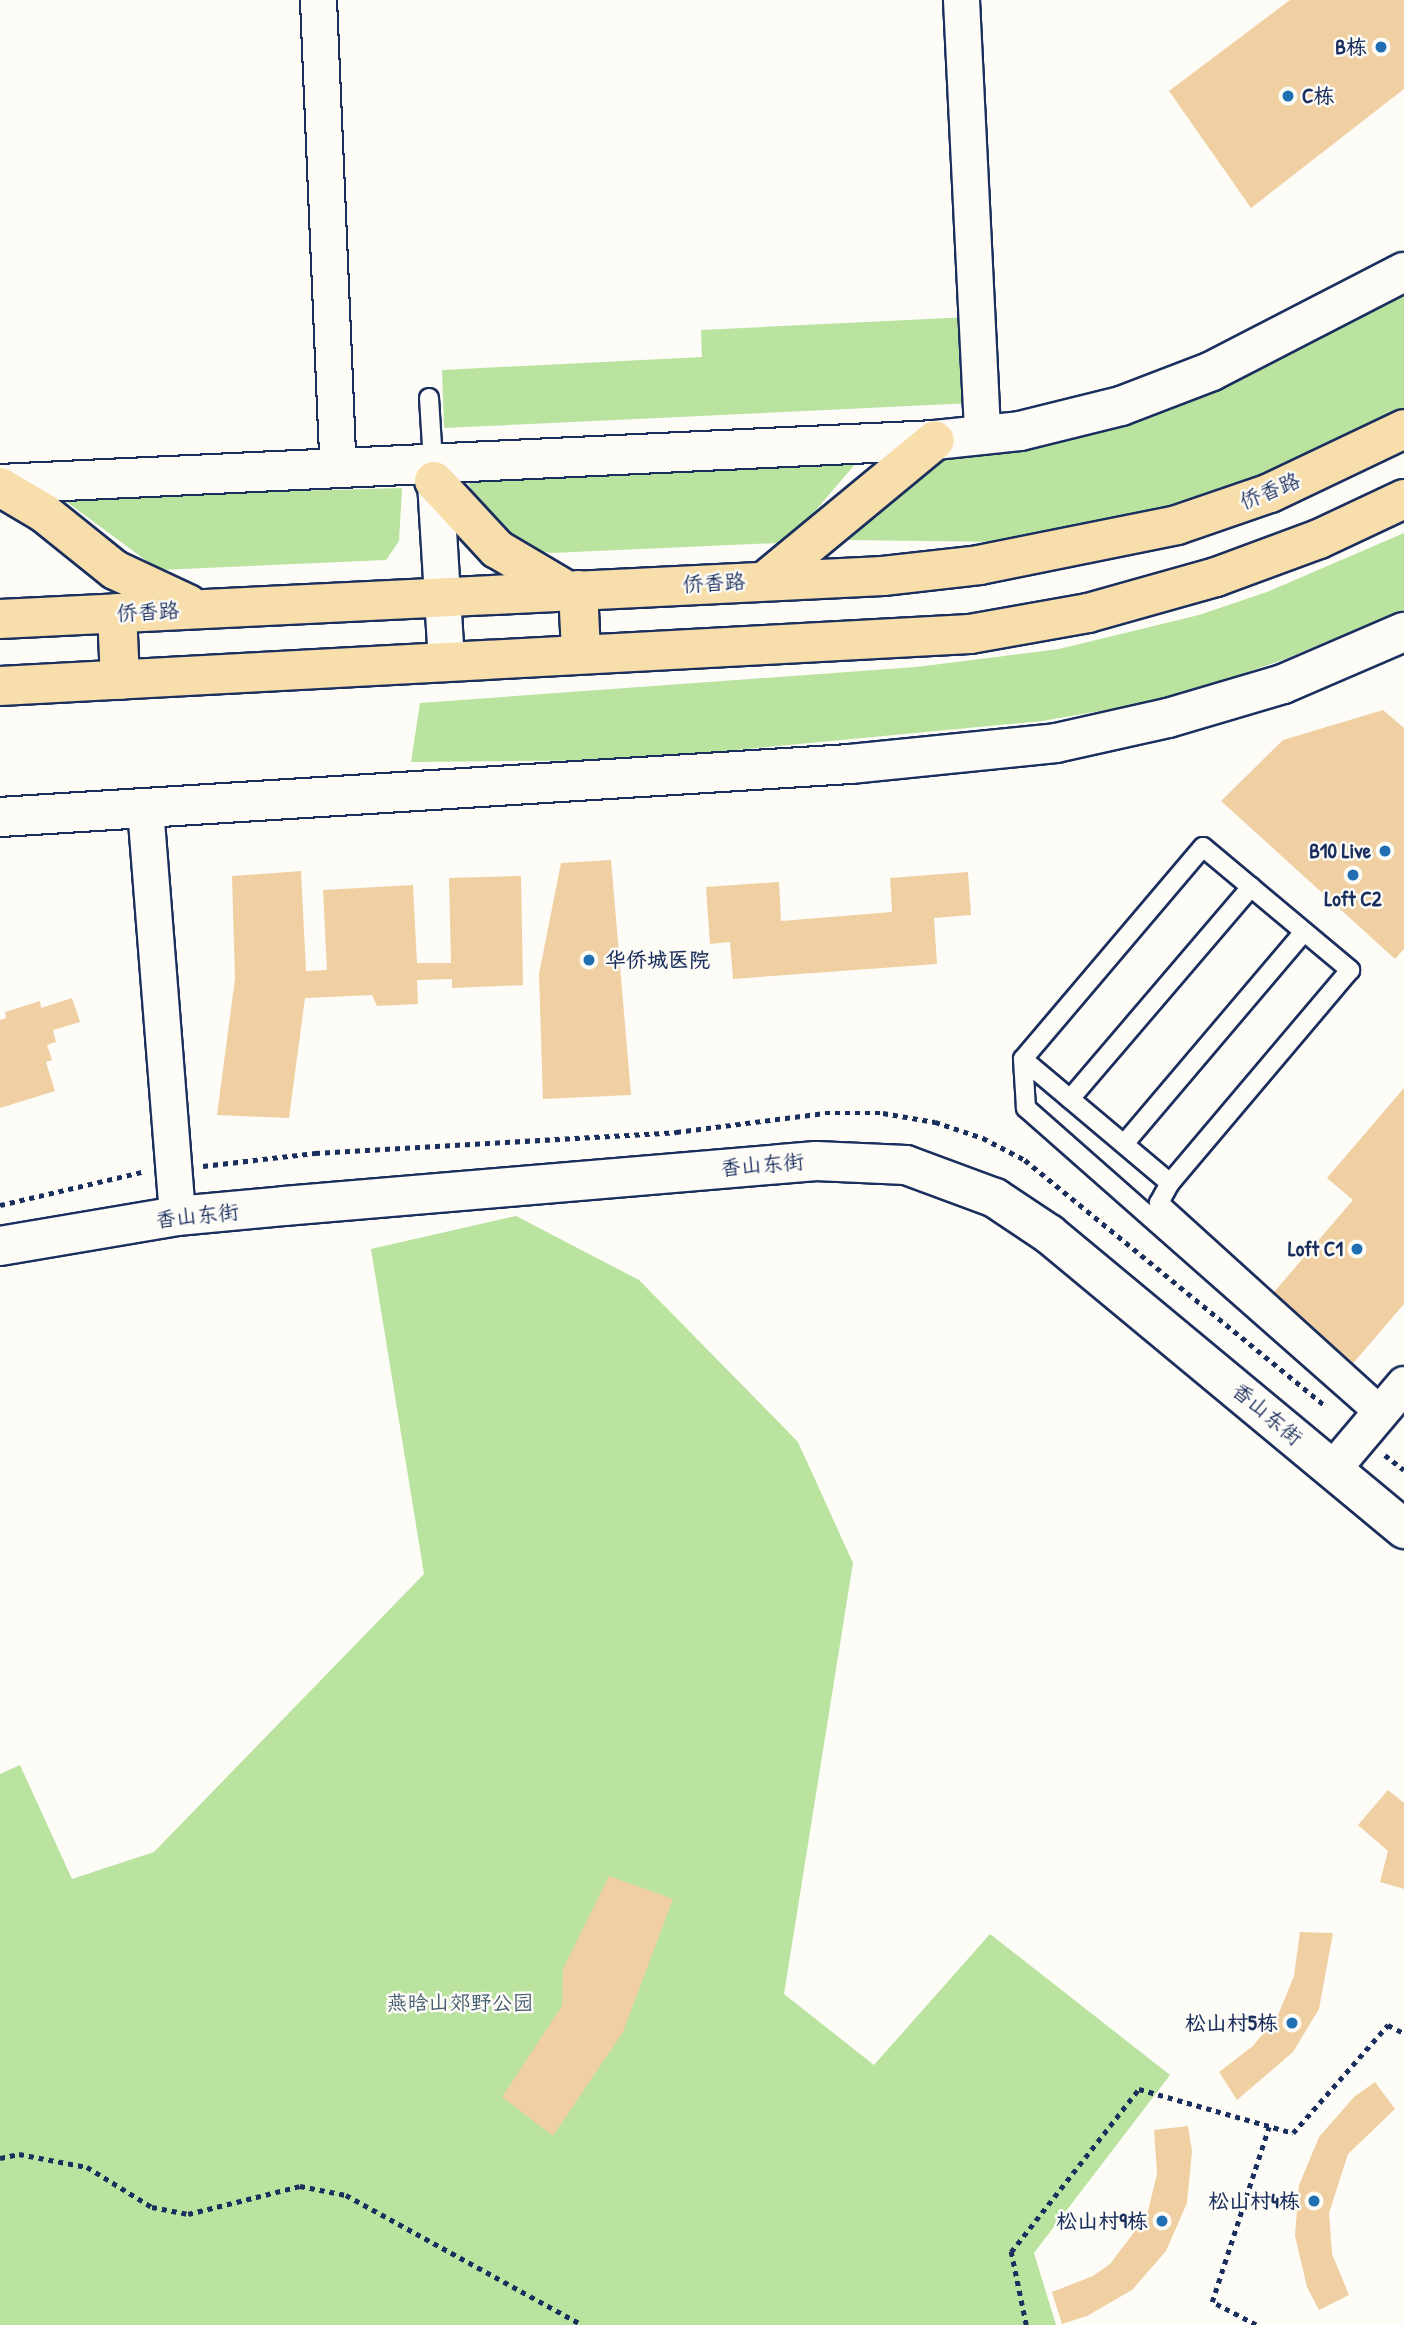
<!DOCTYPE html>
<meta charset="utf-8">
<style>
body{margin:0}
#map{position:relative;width:1404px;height:2325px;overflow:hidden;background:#fdfcf7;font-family:"Patrick Hand","LXGW WenKai TC",sans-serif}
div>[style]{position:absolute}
.green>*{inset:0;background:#b9e39f}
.building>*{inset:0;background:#f0d0a2}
.path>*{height:4.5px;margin-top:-2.25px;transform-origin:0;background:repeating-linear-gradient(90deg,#1b2f5e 0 5px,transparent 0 10px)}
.roads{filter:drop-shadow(2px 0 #1b2f5e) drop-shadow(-2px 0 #1b2f5e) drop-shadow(0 2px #1b2f5e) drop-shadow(0 -2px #1b2f5e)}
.service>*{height:18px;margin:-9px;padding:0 9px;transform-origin:9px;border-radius:9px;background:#fdfcf7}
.minor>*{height:35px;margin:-17.5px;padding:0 17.5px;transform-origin:17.5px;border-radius:17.5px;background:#fdfcf7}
.tertiary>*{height:38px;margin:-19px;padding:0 19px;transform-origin:19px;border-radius:19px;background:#fdfcf7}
.secondary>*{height:38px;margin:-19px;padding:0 19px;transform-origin:19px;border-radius:19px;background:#fdfcf7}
.primary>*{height:38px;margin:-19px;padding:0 19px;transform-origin:19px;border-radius:19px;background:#f8deab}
.dots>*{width:19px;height:19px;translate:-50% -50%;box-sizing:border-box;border:4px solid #fdfcf7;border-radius:50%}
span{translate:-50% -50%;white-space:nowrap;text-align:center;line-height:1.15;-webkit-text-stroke:5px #fdfcf7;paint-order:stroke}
.poi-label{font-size:21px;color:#1b2f5e;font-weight:700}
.right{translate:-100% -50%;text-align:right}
.left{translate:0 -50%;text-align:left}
.street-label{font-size:21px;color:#1b2f5e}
.park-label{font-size:21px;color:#425c6e}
</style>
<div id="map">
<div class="green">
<i style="clip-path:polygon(1404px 291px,1404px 408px,1281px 470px,1147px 513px,1008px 542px,845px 540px,945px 449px,1234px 380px,1338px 330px)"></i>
<i style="clip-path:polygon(970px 317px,973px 403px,444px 428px,442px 370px,702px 357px,701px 330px)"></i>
<i style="clip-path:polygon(863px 455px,803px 525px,777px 543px,551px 553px,526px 549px,511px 540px,475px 497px,466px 478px)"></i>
<i style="clip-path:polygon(402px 488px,399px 541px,386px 560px,159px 570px,60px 497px)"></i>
<i style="clip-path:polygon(1404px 533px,1404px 610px,1285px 659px,1170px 699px,1042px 721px,630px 760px,411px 762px,420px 703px,916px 667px,1059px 649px,1199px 615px,1267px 592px)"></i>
<i style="clip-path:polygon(516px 1216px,639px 1280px,798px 1442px,853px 1563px,784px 1994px,874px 2065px,990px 1934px,1170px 2075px,1034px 2253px,1056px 2325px,0 2325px,0 1774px,20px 1765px,72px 1879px,154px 1852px,424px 1574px,371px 1249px)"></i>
</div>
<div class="building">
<i style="clip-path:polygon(1290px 0,1404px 0,1404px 89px,1251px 208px,1169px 91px)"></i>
<i style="clip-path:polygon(1383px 710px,1404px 728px,1404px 949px,1395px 959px,1221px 801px,1283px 740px)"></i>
<i style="clip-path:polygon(611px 860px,631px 1095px,543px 1099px,539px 974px,561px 863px)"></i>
<i style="clip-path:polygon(301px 871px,306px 971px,327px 970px,323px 890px,413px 885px,417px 963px,451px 963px,449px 878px,521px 876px,523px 985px,452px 988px,452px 979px,417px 980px,418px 1004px,377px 1006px,372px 995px,305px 998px,289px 1118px,217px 1115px,235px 979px,232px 876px)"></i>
<i style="clip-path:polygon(968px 872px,971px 915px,934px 918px,937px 964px,733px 979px,730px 942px,710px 944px,706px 887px,779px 882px,781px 921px,892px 912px,890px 878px)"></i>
<i style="clip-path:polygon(72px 998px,80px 1022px,53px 1030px,56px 1042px,47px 1045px,52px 1060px,46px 1062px,55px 1091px,0 1108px,0 1020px,6px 1018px,5px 1012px,40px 1001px,41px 1008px)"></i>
<i style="clip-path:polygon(1404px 1088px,1404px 1304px,1349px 1368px,1269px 1298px,1353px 1200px,1327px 1178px)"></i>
<i style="clip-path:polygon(1388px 1790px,1404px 1803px,1404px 1889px,1380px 1882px,1388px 1851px,1358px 1825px)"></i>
<i style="clip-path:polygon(609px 1876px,673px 1899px,623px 2032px,553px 2136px,502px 2097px,562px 2006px,563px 1969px)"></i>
<i style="clip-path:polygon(1300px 1932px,1333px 1933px,1319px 2009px,1293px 2052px,1237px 2100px,1219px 2072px,1253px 2046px,1278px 2015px,1294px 1976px)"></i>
<i style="clip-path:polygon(1375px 2082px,1395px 2109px,1348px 2154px,1329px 2213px,1332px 2254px,1349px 2295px,1319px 2310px,1307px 2287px,1295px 2236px,1299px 2185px,1319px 2137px,1354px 2097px)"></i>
<i style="clip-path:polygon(1188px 2126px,1192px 2151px,1187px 2203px,1166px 2251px,1132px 2290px,1087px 2316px,1062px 2324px,1052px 2292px,1093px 2276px,1110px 2264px,1147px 2215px,1157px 2174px,1154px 2130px)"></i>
</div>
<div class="path">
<i style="left:203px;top:1166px;width:113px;rotate:-6.6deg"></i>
<i style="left:315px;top:1153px;width:362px;rotate:-3.3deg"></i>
<i style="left:676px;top:1132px;width:150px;rotate:-7.3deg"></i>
<i style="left:825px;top:1113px;width:58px"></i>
<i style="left:883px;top:1113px;width:53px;rotate:9.8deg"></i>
<i style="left:935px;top:1122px;width:51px;rotate:18.4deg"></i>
<i style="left:983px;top:1138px;width:47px;rotate:27.6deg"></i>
<i style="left:1025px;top:1160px;width:387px;rotate:39.3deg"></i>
<i style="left:0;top:1205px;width:146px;rotate:-13.1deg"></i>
<i style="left:1385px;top:1455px;width:24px;rotate:38deg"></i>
<i style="left:0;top:2158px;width:19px;rotate:-12deg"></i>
<i style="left:19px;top:2154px;width:69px;rotate:10.8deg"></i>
<i style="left:87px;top:2167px;width:76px;rotate:31.6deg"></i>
<i style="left:152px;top:2207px;width:37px;rotate:11deg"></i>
<i style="left:188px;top:2214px;width:115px;rotate:-14deg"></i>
<i style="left:300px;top:2186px;width:47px;rotate:11.1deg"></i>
<i style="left:346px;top:2195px;width:269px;rotate:28.8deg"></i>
<i style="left:1026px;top:2325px;width:75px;rotate:-101.6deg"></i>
<i style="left:1011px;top:2252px;width:207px;rotate:-51.9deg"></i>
<i style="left:1139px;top:2089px;width:160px;rotate:15.9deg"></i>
<i style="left:1293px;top:2133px;width:144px;rotate:-48.7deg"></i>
<i style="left:1388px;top:2025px;width:18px;rotate:27deg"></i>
<i style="left:1256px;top:2325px;width:50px;rotate:-152.4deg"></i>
<i style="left:1212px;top:2302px;width:184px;rotate:-72deg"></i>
</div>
<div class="roads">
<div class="service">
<i style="left:429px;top:398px;width:63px;rotate:86.4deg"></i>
<i style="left:1023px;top:1059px;width:49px;rotate:86.5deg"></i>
<i style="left:1026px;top:1108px;width:467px;rotate:41.4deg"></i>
<i style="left:1070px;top:1099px;width:279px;rotate:-49.5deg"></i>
<i style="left:1124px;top:1144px;width:278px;rotate:-49.7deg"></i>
<i style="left:1170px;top:1183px;width:192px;rotate:-139.9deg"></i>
<i style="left:1023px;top:1059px;width:278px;rotate:-49.7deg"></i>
<i style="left:1203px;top:847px;width:192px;rotate:39.9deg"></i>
<i style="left:1350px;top:970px;width:279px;rotate:130.2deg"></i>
<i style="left:1170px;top:1183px;width:23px;rotate:119deg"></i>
<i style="left:1159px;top:1203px;width:304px;rotate:42.2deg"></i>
</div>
<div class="minor">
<i style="left:318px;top:0;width:468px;rotate:87.6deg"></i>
<i style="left:961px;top:0;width:436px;rotate:87.2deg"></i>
<i style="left:434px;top:465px;width:195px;rotate:86.5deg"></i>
<i style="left:145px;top:808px;width:409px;rotate:85.5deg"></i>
<i style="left:1333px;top:1468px;width:110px;rotate:-49.8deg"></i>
</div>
<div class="tertiary">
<i style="left:0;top:1246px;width:180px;rotate:-9.6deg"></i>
<i style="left:177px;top:1216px;width:107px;rotate:-5.3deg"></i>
<i style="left:284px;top:1206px;width:534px;rotate:-4.83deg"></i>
<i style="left:816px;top:1161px;width:90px;rotate:2.5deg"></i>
<i style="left:906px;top:1165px;width:95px;rotate:20.3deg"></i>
<i style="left:995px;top:1198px;width:65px;rotate:33.7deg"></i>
<i style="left:1049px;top:1234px;width:462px;rotate:39.7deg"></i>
</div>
<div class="secondary">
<i style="left:0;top:484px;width:936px;rotate:-2.69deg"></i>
<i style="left:935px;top:440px;width:85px;rotate:-6deg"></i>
<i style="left:1020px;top:431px;width:104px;rotate:-13.9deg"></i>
<i style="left:1121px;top:406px;width:97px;rotate:-21deg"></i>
<i style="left:1212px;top:371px;width:216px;rotate:-27.3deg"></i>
<i style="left:0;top:817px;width:852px;rotate:-3.57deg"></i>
<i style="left:850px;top:764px;width:207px;rotate:-5.8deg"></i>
<i style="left:1056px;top:743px;width:115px;rotate:-12.6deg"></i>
<i style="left:1168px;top:718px;width:120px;rotate:-16.5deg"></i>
<i style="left:1283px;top:684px;width:132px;rotate:-23.3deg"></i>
</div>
<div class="primary">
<i style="left:434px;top:481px;width:93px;rotate:47.2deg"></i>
<i style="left:497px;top:549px;width:82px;rotate:30.6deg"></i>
<i style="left:0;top:487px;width:51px;rotate:30.6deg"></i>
<i style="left:44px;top:513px;width:91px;rotate:38.8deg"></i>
<i style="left:115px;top:570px;width:81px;rotate:25deg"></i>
<i style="left:766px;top:580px;width:219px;rotate:-39.6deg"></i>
<i style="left:578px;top:590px;width:62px;rotate:87.2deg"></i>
<i style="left:117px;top:613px;width:67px;rotate:87.4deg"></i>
<i style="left:0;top:619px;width:884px;rotate:-2.79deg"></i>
<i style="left:883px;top:576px;width:97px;rotate:-6.5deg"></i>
<i style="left:979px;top:565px;width:202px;rotate:-11.4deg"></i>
<i style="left:1177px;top:525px;width:98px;rotate:-19deg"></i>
<i style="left:1270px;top:493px;width:148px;rotate:-25.5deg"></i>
<i style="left:0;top:686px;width:971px;rotate:-3.07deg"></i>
<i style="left:970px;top:634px;width:120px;rotate:-10.1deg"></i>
<i style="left:1088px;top:613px;width:133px;rotate:-15.7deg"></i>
<i style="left:1216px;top:577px;width:110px;rotate:-20.3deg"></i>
<i style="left:1319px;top:539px;width:94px;rotate:-25.2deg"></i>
</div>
</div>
<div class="dots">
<i style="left:1381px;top:47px;background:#1f6fb2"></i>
<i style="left:1288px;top:96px;background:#1f6fb2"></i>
<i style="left:1385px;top:851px;background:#1f6fb2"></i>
<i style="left:1353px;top:875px;background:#1f6fb2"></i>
<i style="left:589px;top:960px;background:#1f6fb2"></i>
<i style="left:1357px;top:1249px;background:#1f6fb2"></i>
<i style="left:1292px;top:2023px;background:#1f6fb2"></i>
<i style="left:1314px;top:2201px;background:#1f6fb2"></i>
<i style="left:1162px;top:2221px;background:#1f6fb2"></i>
</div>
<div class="poi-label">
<span class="right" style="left:1367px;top:47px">B栋</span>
<span class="left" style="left:1302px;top:96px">C栋</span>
<span class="right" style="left:1371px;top:851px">B10 Live</span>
<span style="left:1353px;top:899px">Loft C2</span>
<span class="left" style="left:605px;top:960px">华侨城医院</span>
<span class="right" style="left:1343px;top:1249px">Loft C1</span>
<span class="right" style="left:1278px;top:2023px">松山村5栋</span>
<span class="right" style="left:1300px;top:2201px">松山村4栋</span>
<span class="right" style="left:1148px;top:2221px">松山村9栋</span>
</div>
<div class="street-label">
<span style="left:1270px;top:491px;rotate:-22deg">侨香路</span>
<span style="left:714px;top:583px;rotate:-3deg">侨香路</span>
<span style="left:148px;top:612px;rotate:-3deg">侨香路</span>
<span style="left:762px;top:1165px;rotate:-5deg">香山东街</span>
<span style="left:197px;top:1216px;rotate:-6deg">香山东街</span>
<span style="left:1267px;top:1414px;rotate:40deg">香山东街</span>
</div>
<div class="park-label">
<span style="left:460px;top:2003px">燕晗山郊野公园</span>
</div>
</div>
